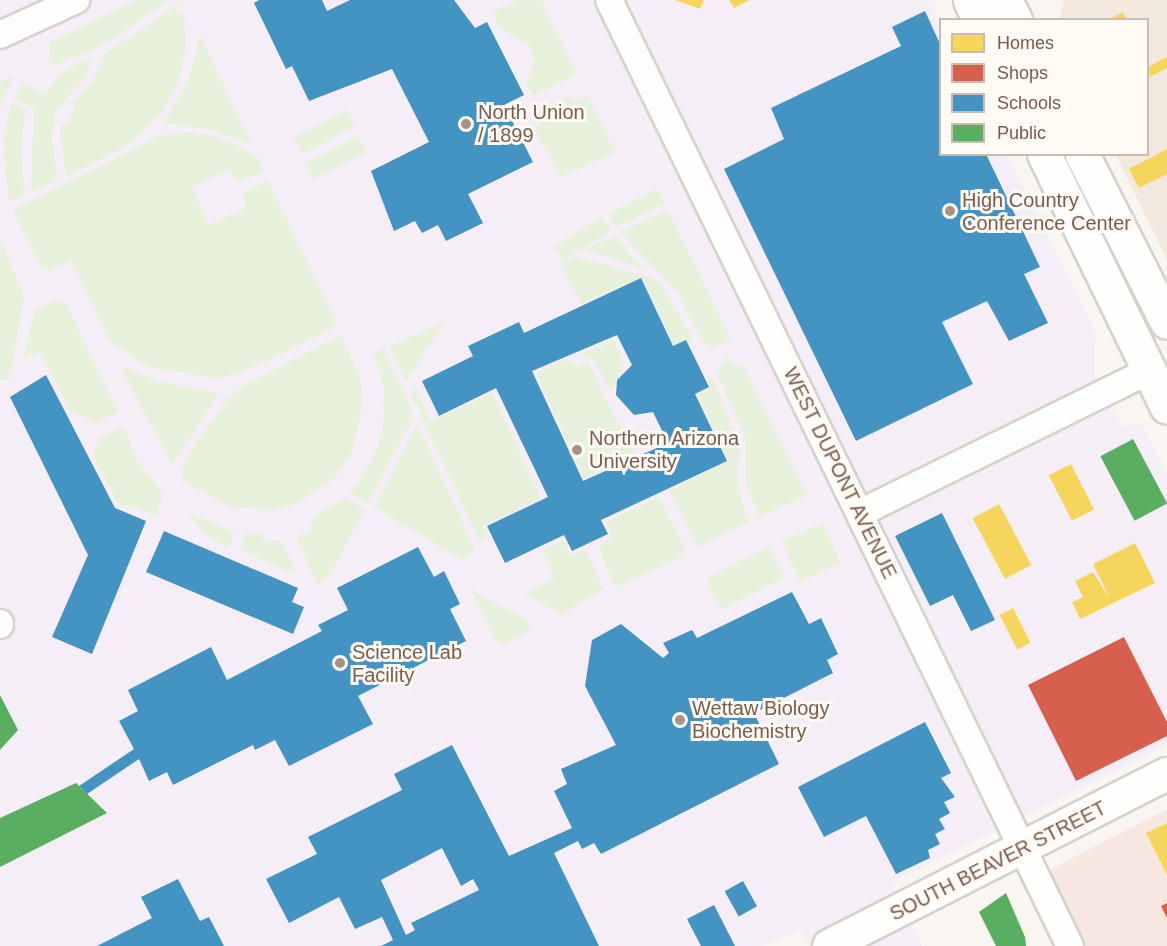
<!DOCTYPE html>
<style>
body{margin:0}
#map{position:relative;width:1167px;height:946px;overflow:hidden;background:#f9f5f0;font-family:Helvetica,sans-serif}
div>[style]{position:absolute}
.residential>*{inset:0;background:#f2e8de}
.commercial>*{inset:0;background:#f6e8e1}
.education>*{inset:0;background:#f6eef6}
.green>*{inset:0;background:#e7f0db;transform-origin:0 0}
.homes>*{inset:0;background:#f6d55c;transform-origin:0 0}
.shops>*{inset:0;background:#d6604d}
.schools>*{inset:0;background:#4393c3;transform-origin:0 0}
.public>*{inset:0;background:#5aae61;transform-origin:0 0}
.roads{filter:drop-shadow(2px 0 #d7d1cb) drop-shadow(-2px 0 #d7d1cb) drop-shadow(0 2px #d7d1cb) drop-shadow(0 -2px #d7d1cb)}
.minor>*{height:26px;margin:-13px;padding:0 13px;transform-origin:13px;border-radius:13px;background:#fefefd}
.tertiary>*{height:32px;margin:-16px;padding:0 16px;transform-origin:16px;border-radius:16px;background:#fefefd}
.secondary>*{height:33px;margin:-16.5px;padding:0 16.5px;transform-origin:16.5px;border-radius:16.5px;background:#fefefd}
.dots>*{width:16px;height:16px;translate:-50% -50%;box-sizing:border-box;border:3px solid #fffaf3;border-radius:50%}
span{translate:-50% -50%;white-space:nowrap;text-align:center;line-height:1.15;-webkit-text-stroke:6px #fffaf3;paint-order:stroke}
.poi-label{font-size:20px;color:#7a5c4d}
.left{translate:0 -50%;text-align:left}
.street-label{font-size:20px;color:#7a5c4d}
.legend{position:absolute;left:939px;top:18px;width:210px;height:138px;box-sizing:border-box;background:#fffaf3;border:2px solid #cabbb1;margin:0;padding:8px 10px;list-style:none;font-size:18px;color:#7a5c4d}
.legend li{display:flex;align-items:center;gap:12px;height:30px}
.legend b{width:30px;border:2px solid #cabbb1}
</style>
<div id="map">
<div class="residential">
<i style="clip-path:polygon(1064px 0,1167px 0,1167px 260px,1116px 155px,1148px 154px,1148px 20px,1059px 20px)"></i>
</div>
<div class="commercial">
<i style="clip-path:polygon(1167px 809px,1167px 946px,1053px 946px,1022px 884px)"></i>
</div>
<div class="education">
<i style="clip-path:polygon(0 0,927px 0,940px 26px,940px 154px,1006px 155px,1095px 331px,1094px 375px,1121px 426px,1141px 423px,1167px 474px,1167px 745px,891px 883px,922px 946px,809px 946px,801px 929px,764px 946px,0 946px)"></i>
</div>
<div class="green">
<i style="clip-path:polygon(137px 0,169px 0,109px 42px,56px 65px,49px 61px,50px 42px)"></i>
<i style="clip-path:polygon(517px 0,541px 0,577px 74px,533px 96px,526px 83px,534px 62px,529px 46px,499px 27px,492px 12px)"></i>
<i style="clip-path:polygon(178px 4px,177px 13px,184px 14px,186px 47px,179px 81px,162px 112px,130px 145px,66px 177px,60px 135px,61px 124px,67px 125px,75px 108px,71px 104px,91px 84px,105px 54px)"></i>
<i style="clip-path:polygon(200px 35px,250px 142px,247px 144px,213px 130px,164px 123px,189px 79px)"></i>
<i style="clip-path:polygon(90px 58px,87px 76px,54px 112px,52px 140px,58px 180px,31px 193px,34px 108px,14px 99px,23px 82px,43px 94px,64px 70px)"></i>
<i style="clip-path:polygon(14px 76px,2px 103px,0 112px,0 82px)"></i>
<i style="clip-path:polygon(571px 95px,574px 101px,587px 95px,615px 152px,561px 177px,535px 131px,547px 108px)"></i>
<i style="clip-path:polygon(11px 104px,26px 109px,21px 145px,24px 195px,9px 202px,3px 141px)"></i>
<i style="left:346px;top:110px;width:19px;height:59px;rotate:62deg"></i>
<i style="clip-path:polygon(194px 131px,230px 141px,257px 156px,263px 171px,237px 183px,230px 169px,192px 187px,209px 225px,247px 207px,242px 193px,268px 181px,336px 321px,333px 328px,263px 363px,219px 379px,148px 367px,109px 341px,71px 261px,50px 271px,40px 267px,13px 210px,158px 136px)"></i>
<i style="left:358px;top:136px;width:18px;height:60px;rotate:63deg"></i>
<i style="clip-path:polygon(657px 189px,665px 204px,617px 227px,611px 221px,608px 214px)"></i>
<i style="clip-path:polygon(667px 209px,731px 340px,715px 348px,703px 343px,678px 293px,620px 232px)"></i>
<i style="left:602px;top:216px;width:17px;height:57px;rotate:57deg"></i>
<i style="clip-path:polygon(615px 235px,628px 252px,645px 269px,584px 250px)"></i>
<i style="clip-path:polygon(0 237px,24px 296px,10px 379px,0 380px)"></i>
<i style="clip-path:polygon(576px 256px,652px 278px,661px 283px,695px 342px,674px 345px,641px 277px,581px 304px,561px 264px)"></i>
<i style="clip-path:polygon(63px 298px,118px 412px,96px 423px,70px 410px,41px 353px,23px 358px,35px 310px)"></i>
<i style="clip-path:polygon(447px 320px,406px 381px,389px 347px)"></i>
<i style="clip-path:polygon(341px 335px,360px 378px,363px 403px,351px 455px,335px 478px,295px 504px,273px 510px,231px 507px,182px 481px,181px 470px,197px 441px,227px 400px,244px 385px)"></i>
<i style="clip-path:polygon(613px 341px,624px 365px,611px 392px,592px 357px,576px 356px)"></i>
<i style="clip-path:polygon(384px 349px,414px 415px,368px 504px,350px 493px,374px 458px,383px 429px,384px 387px,374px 353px)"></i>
<i style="clip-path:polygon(728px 356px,734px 367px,742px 363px,807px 495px,759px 517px,746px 485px,745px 435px,716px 372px)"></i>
<i style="clip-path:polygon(564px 360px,577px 365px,588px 361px,616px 420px,633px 440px,635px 455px,584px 479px,536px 373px)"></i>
<i style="clip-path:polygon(126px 367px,160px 382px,219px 393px,172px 466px,122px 369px)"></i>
<i style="clip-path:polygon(712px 378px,740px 443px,738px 489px,749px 522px,698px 547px,669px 490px,728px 461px,697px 395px,710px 388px,707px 380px)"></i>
<i style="clip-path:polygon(416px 389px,431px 421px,492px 393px,541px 499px,483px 526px,488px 536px,479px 540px,410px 392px)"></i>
<i style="clip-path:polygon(417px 424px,475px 549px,464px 561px,374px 507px)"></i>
<i style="clip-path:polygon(123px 426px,137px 461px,164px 493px,156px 515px,118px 503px,93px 456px,99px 439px)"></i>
<i style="clip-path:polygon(345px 497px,365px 509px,327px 579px,317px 584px,296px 537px,314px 529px,310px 520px)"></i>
<i style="clip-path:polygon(659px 497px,685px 548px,681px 557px,620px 586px,613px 583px,599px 547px,611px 537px,606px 522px)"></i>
<i style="clip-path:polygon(189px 513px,234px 532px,229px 548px,205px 536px)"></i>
<i style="left:823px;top:523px;width:44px;height:45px;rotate:66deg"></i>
<i style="clip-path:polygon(263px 533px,263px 541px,280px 540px,297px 575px,240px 550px,245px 534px)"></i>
<i style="clip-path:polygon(563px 540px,571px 555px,585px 550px,604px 589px,561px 615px,525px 594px,554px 578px,543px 550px)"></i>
<i style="left:769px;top:546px;width:35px;height:71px;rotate:63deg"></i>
<i style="clip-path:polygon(471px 589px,530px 622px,528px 632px,505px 643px,496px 641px)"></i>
</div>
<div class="homes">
<i style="clip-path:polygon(675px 0,704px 0,700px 9px)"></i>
<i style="clip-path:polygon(729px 0,749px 0,734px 8px)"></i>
<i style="clip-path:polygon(1123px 12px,1127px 20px,1108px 20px)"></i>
<i style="clip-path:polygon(1167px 57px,1167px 68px,1150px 77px,1148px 67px)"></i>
<i style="clip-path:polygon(1167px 149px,1167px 174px,1139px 188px,1129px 169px)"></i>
<i style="left:1071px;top:464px;width:51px;height:25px;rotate:63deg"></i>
<i style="left:999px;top:504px;width:69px;height:30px;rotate:62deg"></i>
<i style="clip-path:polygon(1135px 543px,1155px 583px,1080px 619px,1072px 602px,1083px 597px,1075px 581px,1093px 572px,1110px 599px,1093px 564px)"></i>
<i style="left:1013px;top:608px;width:39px;height:15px;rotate:63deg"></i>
<i style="clip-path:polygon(1167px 823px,1167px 875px,1146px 833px)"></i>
</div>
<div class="shops">
<i style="clip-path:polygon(1124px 637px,1167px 722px,1167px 736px,1076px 781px,1028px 685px)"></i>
<i style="clip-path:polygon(1167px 903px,1167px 918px,1161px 906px)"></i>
</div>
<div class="schools">
<i style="clip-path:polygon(259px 0,322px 0,327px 11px,350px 0,454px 0,475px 28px,487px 22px,524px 95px,504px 105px,533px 162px,468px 194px,483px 223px,446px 241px,438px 225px,422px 233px,415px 221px,394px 231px,371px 171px,429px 142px,392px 69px,309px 101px,292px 66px,286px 69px,254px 3px)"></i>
<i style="clip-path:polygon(925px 11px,940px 44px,940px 154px,986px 154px,1040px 267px,1024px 274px,1048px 323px,1009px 341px,987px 301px,942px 322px,973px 384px,856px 441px,724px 169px,784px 139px,771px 108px,901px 46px,892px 27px)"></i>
<i style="clip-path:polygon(evenodd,641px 278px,673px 346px,686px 340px,709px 387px,695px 394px,727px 461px,601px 520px,608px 534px,572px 551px,564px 535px,505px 563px,487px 526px,548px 497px,496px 388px,439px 416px,422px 381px,473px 356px,468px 346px,519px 322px,524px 333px,641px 278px,617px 335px,632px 365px,617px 380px,616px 395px,634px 415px,653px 412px,668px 443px,583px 481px,532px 371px,617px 335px)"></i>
<i style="clip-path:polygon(46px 375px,115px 508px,146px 521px,92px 654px,52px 637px,88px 555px,10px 397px)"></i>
<i style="clip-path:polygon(942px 513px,995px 620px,971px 631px,953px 595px,930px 606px,895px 536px)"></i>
<i style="clip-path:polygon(164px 531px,298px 588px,292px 602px,304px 607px,293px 634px,146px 572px)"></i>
<i style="clip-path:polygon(418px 547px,434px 577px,444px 571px,460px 604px,450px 609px,466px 641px,358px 696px,373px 724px,289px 766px,275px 740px,255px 750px,253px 745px,173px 785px,167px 772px,149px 781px,139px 759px,87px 794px,79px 786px,134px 749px,119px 721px,138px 711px,128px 690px,211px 647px,227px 680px,322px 631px,318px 625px,348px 610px,337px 588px)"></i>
<i style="clip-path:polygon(evenodd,792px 592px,809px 624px,821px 618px,838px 654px,827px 660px,833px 673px,754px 713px,779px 764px,601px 854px,594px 843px,582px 849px,578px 841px,554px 853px,599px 946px,381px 946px,393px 940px,382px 917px,355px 929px,339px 897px,289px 923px,266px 879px,317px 854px,308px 837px,402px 790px,394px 774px,452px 745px,509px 856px,572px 828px,554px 791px,567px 784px,561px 769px,616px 745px,585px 686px,592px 640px,621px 624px,663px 658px,669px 653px,663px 643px,692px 630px,697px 638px,792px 592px,442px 848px,461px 886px,473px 879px,479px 890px,411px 923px,415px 930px,406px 935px,381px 880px,442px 848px)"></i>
<i style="clip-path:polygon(925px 722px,951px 773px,941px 778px,955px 797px,944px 802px,950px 813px,939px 819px,945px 829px,935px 834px,940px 844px,928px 850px,930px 858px,896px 874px,866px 816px,824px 837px,798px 787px)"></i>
<i style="clip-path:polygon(178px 879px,200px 921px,209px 917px,224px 946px,97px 946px,152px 918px,141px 897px)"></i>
<i style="left:743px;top:881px;width:29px;height:21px;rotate:61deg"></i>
<i style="clip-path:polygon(714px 905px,735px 946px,701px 946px,687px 919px)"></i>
</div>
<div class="public">
<i style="left:1133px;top:439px;width:73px;height:37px;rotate:62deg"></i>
<i style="clip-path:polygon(0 695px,18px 730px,0 750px)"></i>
<i style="clip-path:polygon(76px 783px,107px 813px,0 867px,0 818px)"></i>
<i style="clip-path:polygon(1006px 893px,1025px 937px,1026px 946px,996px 946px,979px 912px)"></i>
</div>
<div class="roads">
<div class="minor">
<i style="left:609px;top:0;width:1052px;rotate:64.02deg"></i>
<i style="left:0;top:35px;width:84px;rotate:-24.7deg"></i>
<i style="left:860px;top:513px;width:322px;rotate:-26.2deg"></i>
<i style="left:0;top:623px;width:2px;rotate:90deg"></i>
</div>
<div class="tertiary">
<i style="left:829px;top:946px;width:379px;rotate:-27deg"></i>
</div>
<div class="secondary">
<i style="left:970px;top:0;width:22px;rotate:66deg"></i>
<i style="left:1005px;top:0;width:22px;rotate:63deg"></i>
<i style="left:1044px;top:154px;width:281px;rotate:64.1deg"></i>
<i style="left:1082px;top:154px;width:188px;rotate:63.2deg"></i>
</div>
</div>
<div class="dots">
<i style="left:466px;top:124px;background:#a69286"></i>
<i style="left:950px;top:211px;background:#a69286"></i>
<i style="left:577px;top:450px;background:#a69286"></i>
<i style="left:340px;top:663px;background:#a69286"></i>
<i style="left:680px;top:720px;background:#a69286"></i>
</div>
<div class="poi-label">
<span class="left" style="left:478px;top:124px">North Union<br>/ 1899</span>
<span class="left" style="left:962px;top:212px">High Country<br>Conference Center</span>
<span class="left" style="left:589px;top:450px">Northern Arizona<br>University</span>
<span class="left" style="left:352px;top:664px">Science Lab<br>Facility</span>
<span class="left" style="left:692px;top:720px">Wettaw Biology<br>Biochemistry</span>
</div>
<div class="street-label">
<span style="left:840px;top:473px;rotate:64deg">WEST DUPONT AVENUE</span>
<span style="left:998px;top:861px;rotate:-27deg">SOUTH BEAVER STREET</span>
</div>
<ul class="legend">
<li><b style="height:16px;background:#f6d55c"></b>Homes</li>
<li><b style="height:16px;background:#d6604d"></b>Shops</li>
<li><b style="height:16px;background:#4393c3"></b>Schools</li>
<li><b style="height:16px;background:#5aae61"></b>Public</li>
</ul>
</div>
